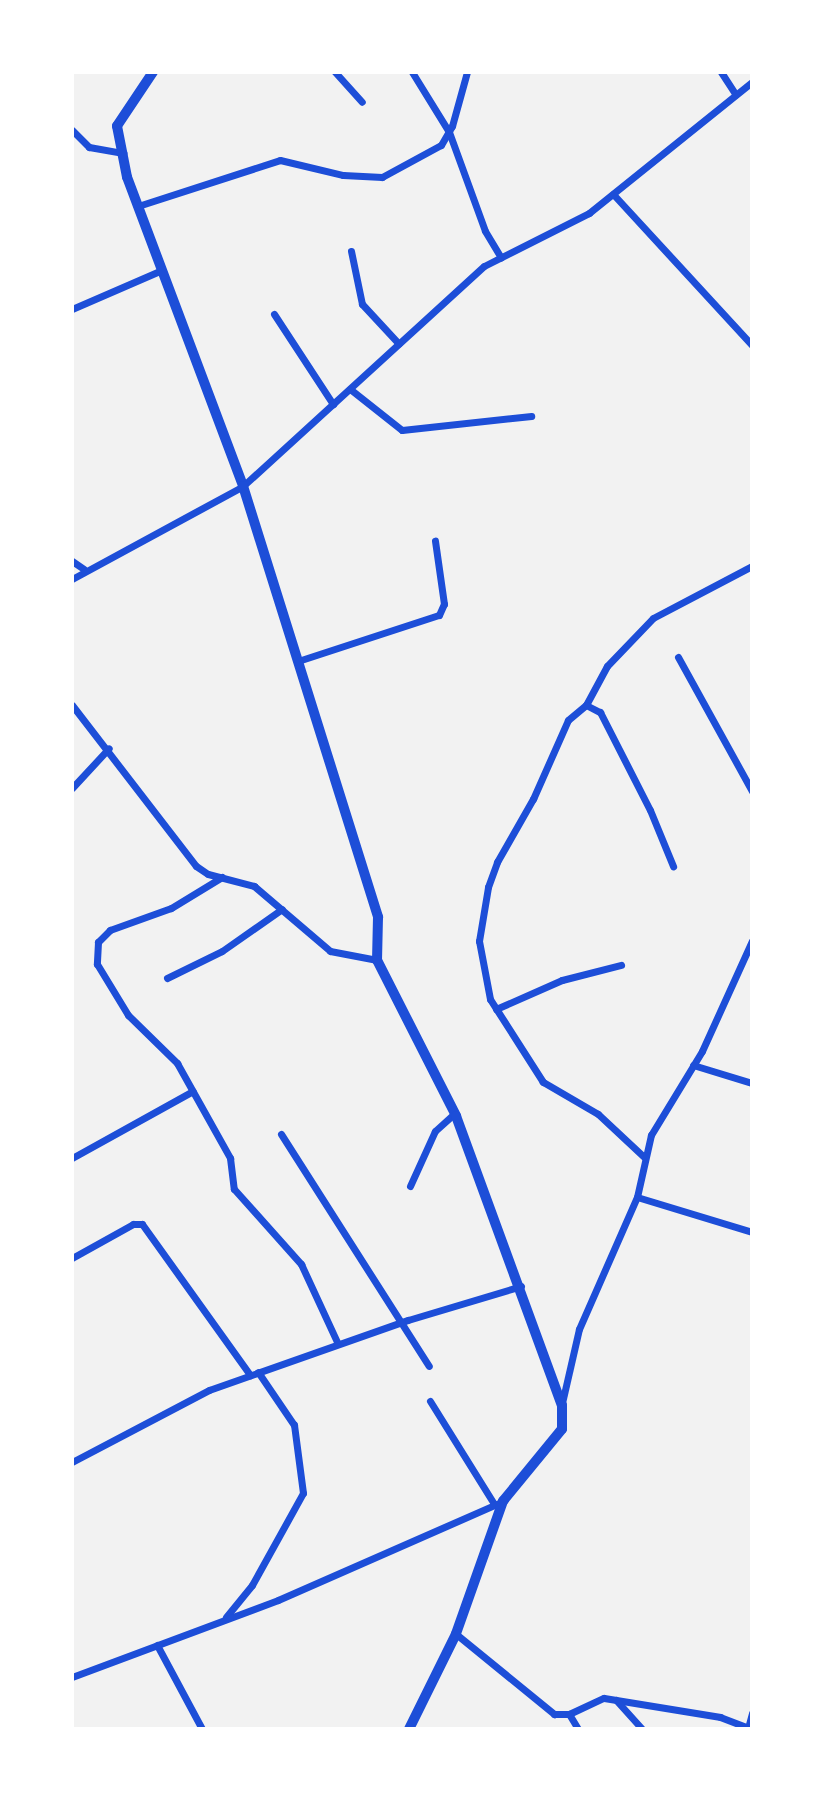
<!DOCTYPE html>
<style>
body{margin:0}
#map{position:relative;width:824px;height:1801px;overflow:hidden;background:#f2f2f2;font-family:"Exo 2",sans-serif}
div>[style]{position:absolute}
.minor>*{height:7px;margin:-3.5px;padding:0 3.5px;transform-origin:3.5px;border-radius:3.5px;background:#1d4ed8}
.tertiary>*{height:10px;margin:-5px;padding:0 5px;transform-origin:5px;border-radius:5px;background:#1d4ed8}
span{translate:-50% -50%;white-space:nowrap;text-align:center;line-height:1.15;-webkit-text-stroke:5px #fff;paint-order:stroke}
.frame{position:absolute;inset:0;border:74px solid #fff;pointer-events:none}
</style>
<div id="map">
<div class="minor">
<i style="left:335px;top:72px;width:40px;rotate:48deg"></i>
<i style="left:412px;top:72px;width:70px;rotate:58.3deg"></i>
<i style="left:449px;top:132px;width:105px;rotate:70deg"></i>
<i style="left:485px;top:231px;width:31px;rotate:59deg"></i>
<i style="left:721px;top:72px;width:27px;rotate:57deg"></i>
<i style="left:72px;top:130px;width:24px;rotate:45deg"></i>
<i style="left:89px;top:147px;width:35px;rotate:10deg"></i>
<i style="left:613px;top:194px;width:205px;rotate:47.4deg"></i>
<i style="left:138px;top:206px;width:149px;rotate:-17.9deg"></i>
<i style="left:280px;top:160px;width:65px;rotate:13.4deg"></i>
<i style="left:343px;top:175px;width:39px;rotate:3deg"></i>
<i style="left:382px;top:177px;width:67px;rotate:-28.5deg"></i>
<i style="left:441px;top:145px;width:22px;rotate:-60deg"></i>
<i style="left:452px;top:126px;width:56px;rotate:-74.5deg"></i>
<i style="left:351px;top:251px;width:54px;rotate:78.3deg"></i>
<i style="left:362px;top:304px;width:54px;rotate:47.2deg"></i>
<i style="left:72px;top:309px;width:98px;rotate:-23.4deg"></i>
<i style="left:274px;top:314px;width:108px;rotate:56.8deg"></i>
<i style="left:350px;top:389px;width:66px;rotate:38.3deg"></i>
<i style="left:402px;top:430px;width:130px;rotate:-6.2deg"></i>
<i style="left:72px;top:561px;width:14px;rotate:34deg"></i>
<i style="left:72px;top:579px;width:195px;rotate:-28.5deg"></i>
<i style="left:243px;top:486px;width:326px;rotate:-42.4deg"></i>
<i style="left:484px;top:266px;width:118px;rotate:-26.8deg"></i>
<i style="left:589px;top:213px;width:209px;rotate:-38.8deg"></i>
<i style="left:678px;top:657px;width:153px;rotate:61.1deg"></i>
<i style="left:298px;top:661px;width:148px;rotate:-18.1deg"></i>
<i style="left:439px;top:615px;width:12px;rotate:-66deg"></i>
<i style="left:444px;top:604px;width:64px;rotate:-98.1deg"></i>
<i style="left:72px;top:705px;width:203px;rotate:52.4deg"></i>
<i style="left:196px;top:866px;width:14px;rotate:34deg"></i>
<i style="left:208px;top:874px;width:48px;rotate:14.6deg"></i>
<i style="left:254px;top:886px;width:100px;rotate:40.5deg"></i>
<i style="left:330px;top:951px;width:48px;rotate:10.8deg"></i>
<i style="left:586px;top:705px;width:44px;rotate:-61.7deg"></i>
<i style="left:607px;top:666px;width:66px;rotate:-46.2deg"></i>
<i style="left:653px;top:618px;width:112px;rotate:-27.7deg"></i>
<i style="left:72px;top:788px;width:54px;rotate:-47.2deg"></i>
<i style="left:222px;top:877px;width:60px;rotate:148.7deg"></i>
<i style="left:171px;top:908px;width:65px;rotate:160.2deg"></i>
<i style="left:110px;top:930px;width:17px;rotate:135deg"></i>
<i style="left:98px;top:942px;width:22px;rotate:93deg"></i>
<i style="left:97px;top:964px;width:60px;rotate:58.7deg"></i>
<i style="left:128px;top:1015px;width:69px;rotate:44.4deg"></i>
<i style="left:177px;top:1063px;width:109px;rotate:60.8deg"></i>
<i style="left:230px;top:1158px;width:31px;rotate:83deg"></i>
<i style="left:234px;top:1189px;width:101px;rotate:48.2deg"></i>
<i style="left:301px;top:1264px;width:88px;rotate:65.2deg"></i>
<i style="left:167px;top:978px;width:61px;rotate:-26.1deg"></i>
<i style="left:222px;top:951px;width:73px;rotate:-35deg"></i>
<i style="left:496px;top:1009px;width:72px;rotate:-23.7deg"></i>
<i style="left:562px;top:980px;width:61px;rotate:-14.3deg"></i>
<i style="left:693px;top:1065px;width:62px;rotate:17deg"></i>
<i style="left:281px;top:1134px;width:275px;rotate:57.5deg"></i>
<i style="left:644px;top:1157px;width:63px;rotate:-136.9deg"></i>
<i style="left:598px;top:1114px;width:64px;rotate:-149.8deg"></i>
<i style="left:543px;top:1082px;width:98px;rotate:-122.6deg"></i>
<i style="left:490px;top:999px;width:59px;rotate:-100.7deg"></i>
<i style="left:479px;top:941px;width:55px;rotate:-80.5deg"></i>
<i style="left:488px;top:887px;width:27px;rotate:-70deg"></i>
<i style="left:497px;top:862px;width:73px;rotate:-60.3deg"></i>
<i style="left:533px;top:799px;width:86px;rotate:-66.1deg"></i>
<i style="left:568px;top:720px;width:23px;rotate:-40deg"></i>
<i style="left:586px;top:705px;width:16px;rotate:27deg"></i>
<i style="left:600px;top:712px;width:110px;rotate:63deg"></i>
<i style="left:650px;top:810px;width:61px;rotate:67.7deg"></i>
<i style="left:72px;top:1158px;width:138px;rotate:-29deg"></i>
<i style="left:410px;top:1186px;width:60px;rotate:-65.6deg"></i>
<i style="left:435px;top:1131px;width:27px;rotate:-42deg"></i>
<i style="left:637px;top:1197px;width:120px;rotate:16.9deg"></i>
<i style="left:72px;top:1258px;width:70px;rotate:-29.1deg"></i>
<i style="left:133px;top:1224px;width:9px"></i>
<i style="left:142px;top:1224px;width:186px;rotate:54.4deg"></i>
<i style="left:430px;top:1401px;width:121px;rotate:58.1deg"></i>
<i style="left:562px;top:1403px;width:76px;rotate:-77.1deg"></i>
<i style="left:579px;top:1329px;width:144px;rotate:-66.3deg"></i>
<i style="left:637px;top:1197px;width:64px;rotate:-77.3deg"></i>
<i style="left:651px;top:1135px;width:98px;rotate:-58.7deg"></i>
<i style="left:702px;top:1051px;width:121px;rotate:-65.6deg"></i>
<i style="left:72px;top:1462px;width:155px;rotate:-27.7deg"></i>
<i style="left:209px;top:1390px;width:211px;rotate:-19.4deg"></i>
<i style="left:408px;top:1320px;width:118px;rotate:-16.7deg"></i>
<i style="left:226px;top:1617px;width:41px;rotate:-50.9deg"></i>
<i style="left:252px;top:1585px;width:105px;rotate:-61deg"></i>
<i style="left:303px;top:1493px;width:69px;rotate:-97.5deg"></i>
<i style="left:294px;top:1425px;width:64px;rotate:-124.2deg"></i>
<i style="left:456px;top:1634px;width:127px;rotate:39.2deg"></i>
<i style="left:554px;top:1714px;width:15px"></i>
<i style="left:569px;top:1714px;width:38px;rotate:-25deg"></i>
<i style="left:604px;top:1698px;width:118px;rotate:9.3deg"></i>
<i style="left:720px;top:1717px;width:33px;rotate:21deg"></i>
<i style="left:157px;top:1645px;width:95px;rotate:61.8deg"></i>
<i style="left:72px;top:1677px;width:220px;rotate:-20.5deg"></i>
<i style="left:278px;top:1600px;width:246px;rotate:-23.7deg"></i>
<i style="left:616px;top:1700px;width:39px;rotate:48deg"></i>
<i style="left:569px;top:1714px;width:17px;rotate:59deg"></i>
<i style="left:748px;top:1728px;width:16px;rotate:-75deg"></i>
</div>
<div class="tertiary">
<i style="left:153px;top:72px;width:65px;rotate:123.7deg"></i>
<i style="left:117px;top:126px;width:52px;rotate:78.9deg"></i>
<i style="left:127px;top:177px;width:330px;rotate:69.4deg"></i>
<i style="left:243px;top:486px;width:452px;rotate:72.6deg"></i>
<i style="left:378px;top:917px;width:43px;rotate:91.3deg"></i>
<i style="left:377px;top:960px;width:175px;rotate:63.1deg"></i>
<i style="left:456px;top:1116px;width:308px;rotate:69.9deg"></i>
<i style="left:562px;top:1405px;width:24px;rotate:90deg"></i>
<i style="left:562px;top:1429px;width:93px;rotate:129.3deg"></i>
<i style="left:503px;top:1501px;width:141px;rotate:109.5deg"></i>
<i style="left:456px;top:1634px;width:106px;rotate:116.3deg"></i>
</div>
<div class="frame"></div>
</div>
